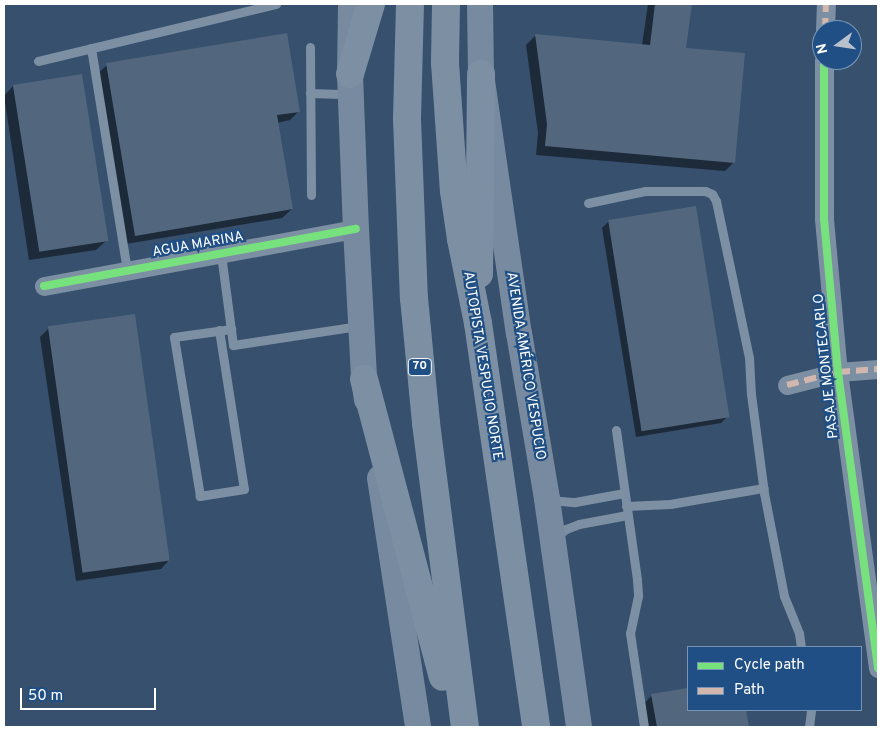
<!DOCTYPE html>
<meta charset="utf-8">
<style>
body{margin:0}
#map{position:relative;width:882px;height:731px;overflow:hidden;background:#36506d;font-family:Overpass,sans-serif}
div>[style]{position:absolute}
.shadow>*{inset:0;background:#0007}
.building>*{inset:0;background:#52677e;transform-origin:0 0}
.lane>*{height:9px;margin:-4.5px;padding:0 4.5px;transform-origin:4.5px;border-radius:4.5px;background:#7c8fa3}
.street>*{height:19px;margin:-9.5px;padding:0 9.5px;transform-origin:9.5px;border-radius:9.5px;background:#7c8fa3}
.secondary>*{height:26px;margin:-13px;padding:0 13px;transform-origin:13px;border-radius:13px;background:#778a9f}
.highway>*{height:28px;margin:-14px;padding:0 14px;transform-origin:14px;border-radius:14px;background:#7d90a3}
.quiet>*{height:6px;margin-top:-3px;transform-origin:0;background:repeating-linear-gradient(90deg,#d1b7ad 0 12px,transparent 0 18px)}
.cycleway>*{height:8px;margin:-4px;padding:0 4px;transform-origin:4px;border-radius:4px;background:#77e17e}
span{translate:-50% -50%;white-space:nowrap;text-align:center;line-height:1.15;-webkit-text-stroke:4.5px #1f4f84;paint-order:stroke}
.shield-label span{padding:1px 4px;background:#1f4f84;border:1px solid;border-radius:4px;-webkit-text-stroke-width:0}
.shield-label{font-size:12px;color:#fff;font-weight:700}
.street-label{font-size:14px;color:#fff}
.frame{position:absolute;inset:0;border:5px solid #fff;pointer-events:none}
.legend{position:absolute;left:687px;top:646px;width:175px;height:65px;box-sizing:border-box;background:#1f4f84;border:1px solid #7995b5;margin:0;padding:6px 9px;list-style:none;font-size:15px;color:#fff}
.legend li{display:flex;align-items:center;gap:10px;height:25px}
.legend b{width:25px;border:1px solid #7995b5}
.north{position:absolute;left:812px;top:20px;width:50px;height:50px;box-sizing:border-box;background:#1f4f84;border:1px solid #7995b5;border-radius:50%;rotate:256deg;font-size:14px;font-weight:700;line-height:20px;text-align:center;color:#fff}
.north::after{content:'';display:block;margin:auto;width:18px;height:22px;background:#b9c2cc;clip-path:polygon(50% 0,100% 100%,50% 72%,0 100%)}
.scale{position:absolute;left:20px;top:688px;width:136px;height:22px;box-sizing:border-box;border:2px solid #fff;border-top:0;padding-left:6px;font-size:15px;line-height:18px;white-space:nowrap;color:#fff;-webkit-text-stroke:4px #1f4f84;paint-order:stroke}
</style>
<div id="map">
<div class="shadow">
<i style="clip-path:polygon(648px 4px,691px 4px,685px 49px,734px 162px,725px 171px,536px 155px,538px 133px,526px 45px,535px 36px,642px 45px)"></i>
<i style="clip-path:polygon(107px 65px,299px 111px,290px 120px,277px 123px,292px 209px,282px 218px,126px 244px,97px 74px)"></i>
<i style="clip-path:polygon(13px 86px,106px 241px,96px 250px,29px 260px,4px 96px)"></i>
<i style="clip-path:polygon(609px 221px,728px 416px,721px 423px,636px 437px,602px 228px)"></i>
<i style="clip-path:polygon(49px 328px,170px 559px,161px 569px,76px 581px,40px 337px)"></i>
<i style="clip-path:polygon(688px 689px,688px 710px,745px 710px,748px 727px,646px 727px,643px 705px,652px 695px)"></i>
</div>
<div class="building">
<i style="clip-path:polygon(655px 4px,692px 4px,686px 48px,745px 53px,735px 163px,545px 146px,547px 124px,535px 34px,650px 45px)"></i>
<i style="clip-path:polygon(287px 33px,300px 112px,277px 115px,293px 209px,135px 236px,106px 63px)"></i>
<i style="left:82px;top:74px;width:169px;height:70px;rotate:81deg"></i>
<i style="left:696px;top:206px;width:214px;height:89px;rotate:81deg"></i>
<i style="left:135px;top:314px;width:249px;height:88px;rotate:82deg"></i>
<i style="clip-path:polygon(688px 688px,688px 710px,746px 710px,749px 727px,657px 727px,651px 694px)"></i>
</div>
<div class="lane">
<i style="left:310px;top:47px;width:148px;rotate:89.6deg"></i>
<i style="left:91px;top:48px;width:225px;rotate:80.8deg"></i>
<i style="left:38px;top:61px;width:245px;rotate:-13.5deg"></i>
<i style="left:310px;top:93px;width:38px;rotate:2deg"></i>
<i style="left:588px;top:203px;width:58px;rotate:-11.9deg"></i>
<i style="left:645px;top:191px;width:60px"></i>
<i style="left:705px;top:191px;width:8px;rotate:23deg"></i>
<i style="left:712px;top:194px;width:8px;rotate:60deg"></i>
<i style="left:716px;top:201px;width:159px;rotate:78.1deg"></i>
<i style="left:749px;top:357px;width:37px;rotate:87deg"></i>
<i style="left:751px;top:394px;width:100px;rotate:82.5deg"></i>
<i style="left:764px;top:493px;width:105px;rotate:79deg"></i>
<i style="left:784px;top:596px;width:40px;rotate:68deg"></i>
<i style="left:799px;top:633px;width:14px;rotate:82deg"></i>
<i style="left:221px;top:254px;width:92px;rotate:82.5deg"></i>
<i style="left:233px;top:345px;width:126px;rotate:-8.6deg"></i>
<i style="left:219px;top:330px;width:161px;rotate:81.1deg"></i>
<i style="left:244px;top:489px;width:45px;rotate:171deg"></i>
<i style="left:200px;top:496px;width:161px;rotate:-99.3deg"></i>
<i style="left:174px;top:337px;width:58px;rotate:-8deg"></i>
<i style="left:616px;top:430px;width:151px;rotate:82deg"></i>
<i style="left:637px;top:580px;width:16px;rotate:86deg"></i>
<i style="left:638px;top:596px;width:38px;rotate:102deg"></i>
<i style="left:630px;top:633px;width:95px;rotate:81.5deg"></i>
<i style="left:550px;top:500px;width:25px;rotate:5deg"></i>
<i style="left:575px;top:502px;width:50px;rotate:-10.4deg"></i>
<i style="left:626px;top:506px;width:44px;rotate:-2.6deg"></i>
<i style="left:670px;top:504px;width:95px;rotate:-9.7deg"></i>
<i style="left:557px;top:536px;width:11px;rotate:-38deg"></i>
<i style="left:566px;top:529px;width:14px;rotate:-21deg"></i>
<i style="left:579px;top:524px;width:49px;rotate:-10.6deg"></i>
<i style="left:809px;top:727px;width:17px;rotate:-83deg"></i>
</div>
<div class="street">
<i style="left:825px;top:30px;width:26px;rotate:-88deg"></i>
<i style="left:824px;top:60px;width:159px;rotate:90deg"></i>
<i style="left:824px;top:219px;width:154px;rotate:84.8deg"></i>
<i style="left:838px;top:372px;width:299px;rotate:82.3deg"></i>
<i style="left:44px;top:286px;width:317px;rotate:-10.4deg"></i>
<i style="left:787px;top:385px;width:53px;rotate:-14.3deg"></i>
<i style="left:838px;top:372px;width:40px;rotate:-4.3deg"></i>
</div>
<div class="secondary">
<i style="left:351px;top:4px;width:70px;rotate:90.8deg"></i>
<i style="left:350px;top:74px;width:155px;rotate:87.8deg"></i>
<i style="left:356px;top:229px;width:150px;rotate:86.9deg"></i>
<i style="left:364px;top:379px;width:21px;rotate:82deg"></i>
<i style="left:480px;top:4px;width:70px;rotate:89.2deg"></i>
<i style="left:481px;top:74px;width:262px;rotate:81.7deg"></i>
<i style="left:519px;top:333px;width:168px;rotate:80.4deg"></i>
<i style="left:547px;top:499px;width:230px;rotate:82deg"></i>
<i style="left:380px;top:478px;width:252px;rotate:81.3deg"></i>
</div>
<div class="highway">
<i style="left:410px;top:4px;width:115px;rotate:91.5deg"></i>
<i style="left:407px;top:119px;width:179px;rotate:87.8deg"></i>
<i style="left:414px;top:298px;width:126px;rotate:84.5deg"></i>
<i style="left:426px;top:423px;width:306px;rotate:82.7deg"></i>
<i style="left:446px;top:4px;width:59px;rotate:91deg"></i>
<i style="left:445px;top:63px;width:128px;rotate:86deg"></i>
<i style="left:454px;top:191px;width:49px;rotate:81.7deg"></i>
<i style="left:461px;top:239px;width:86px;rotate:78.6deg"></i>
<i style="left:478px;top:323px;width:408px;rotate:81.8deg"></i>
<i style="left:350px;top:74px;width:73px;rotate:-73.3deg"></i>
<i style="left:479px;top:274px;width:200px;rotate:-89.4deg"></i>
<i style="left:364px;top:379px;width:308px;rotate:75.2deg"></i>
</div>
<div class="quiet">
<i style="left:825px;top:30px;width:26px;rotate:-88deg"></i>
<i style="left:787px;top:385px;width:53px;rotate:-14.3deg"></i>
<i style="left:838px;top:372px;width:40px;rotate:-4.3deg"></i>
</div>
<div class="cycleway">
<i style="left:824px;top:60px;width:159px;rotate:90deg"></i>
<i style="left:824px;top:219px;width:154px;rotate:84.8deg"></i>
<i style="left:838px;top:372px;width:299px;rotate:82.3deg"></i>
<i style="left:44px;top:286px;width:317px;rotate:-10.4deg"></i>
</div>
<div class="shield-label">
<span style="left:420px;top:367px">70</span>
</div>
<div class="street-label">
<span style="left:198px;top:245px;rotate:-10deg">AGUA MARINA</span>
<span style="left:482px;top:366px;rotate:81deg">AUTOPISTA VESPUCIO NORTE</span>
<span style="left:525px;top:366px;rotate:81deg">AVENIDA AMÉRICO VESPUCIO</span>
<span style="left:827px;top:366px;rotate:-96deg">PASAJE MONTECARLO</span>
</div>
<div class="frame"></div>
<ul class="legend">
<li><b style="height:6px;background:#77e17e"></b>Cycle path</li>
<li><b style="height:6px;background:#d1b7ad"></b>Path</li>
</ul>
<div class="north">N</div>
<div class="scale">50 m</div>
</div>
